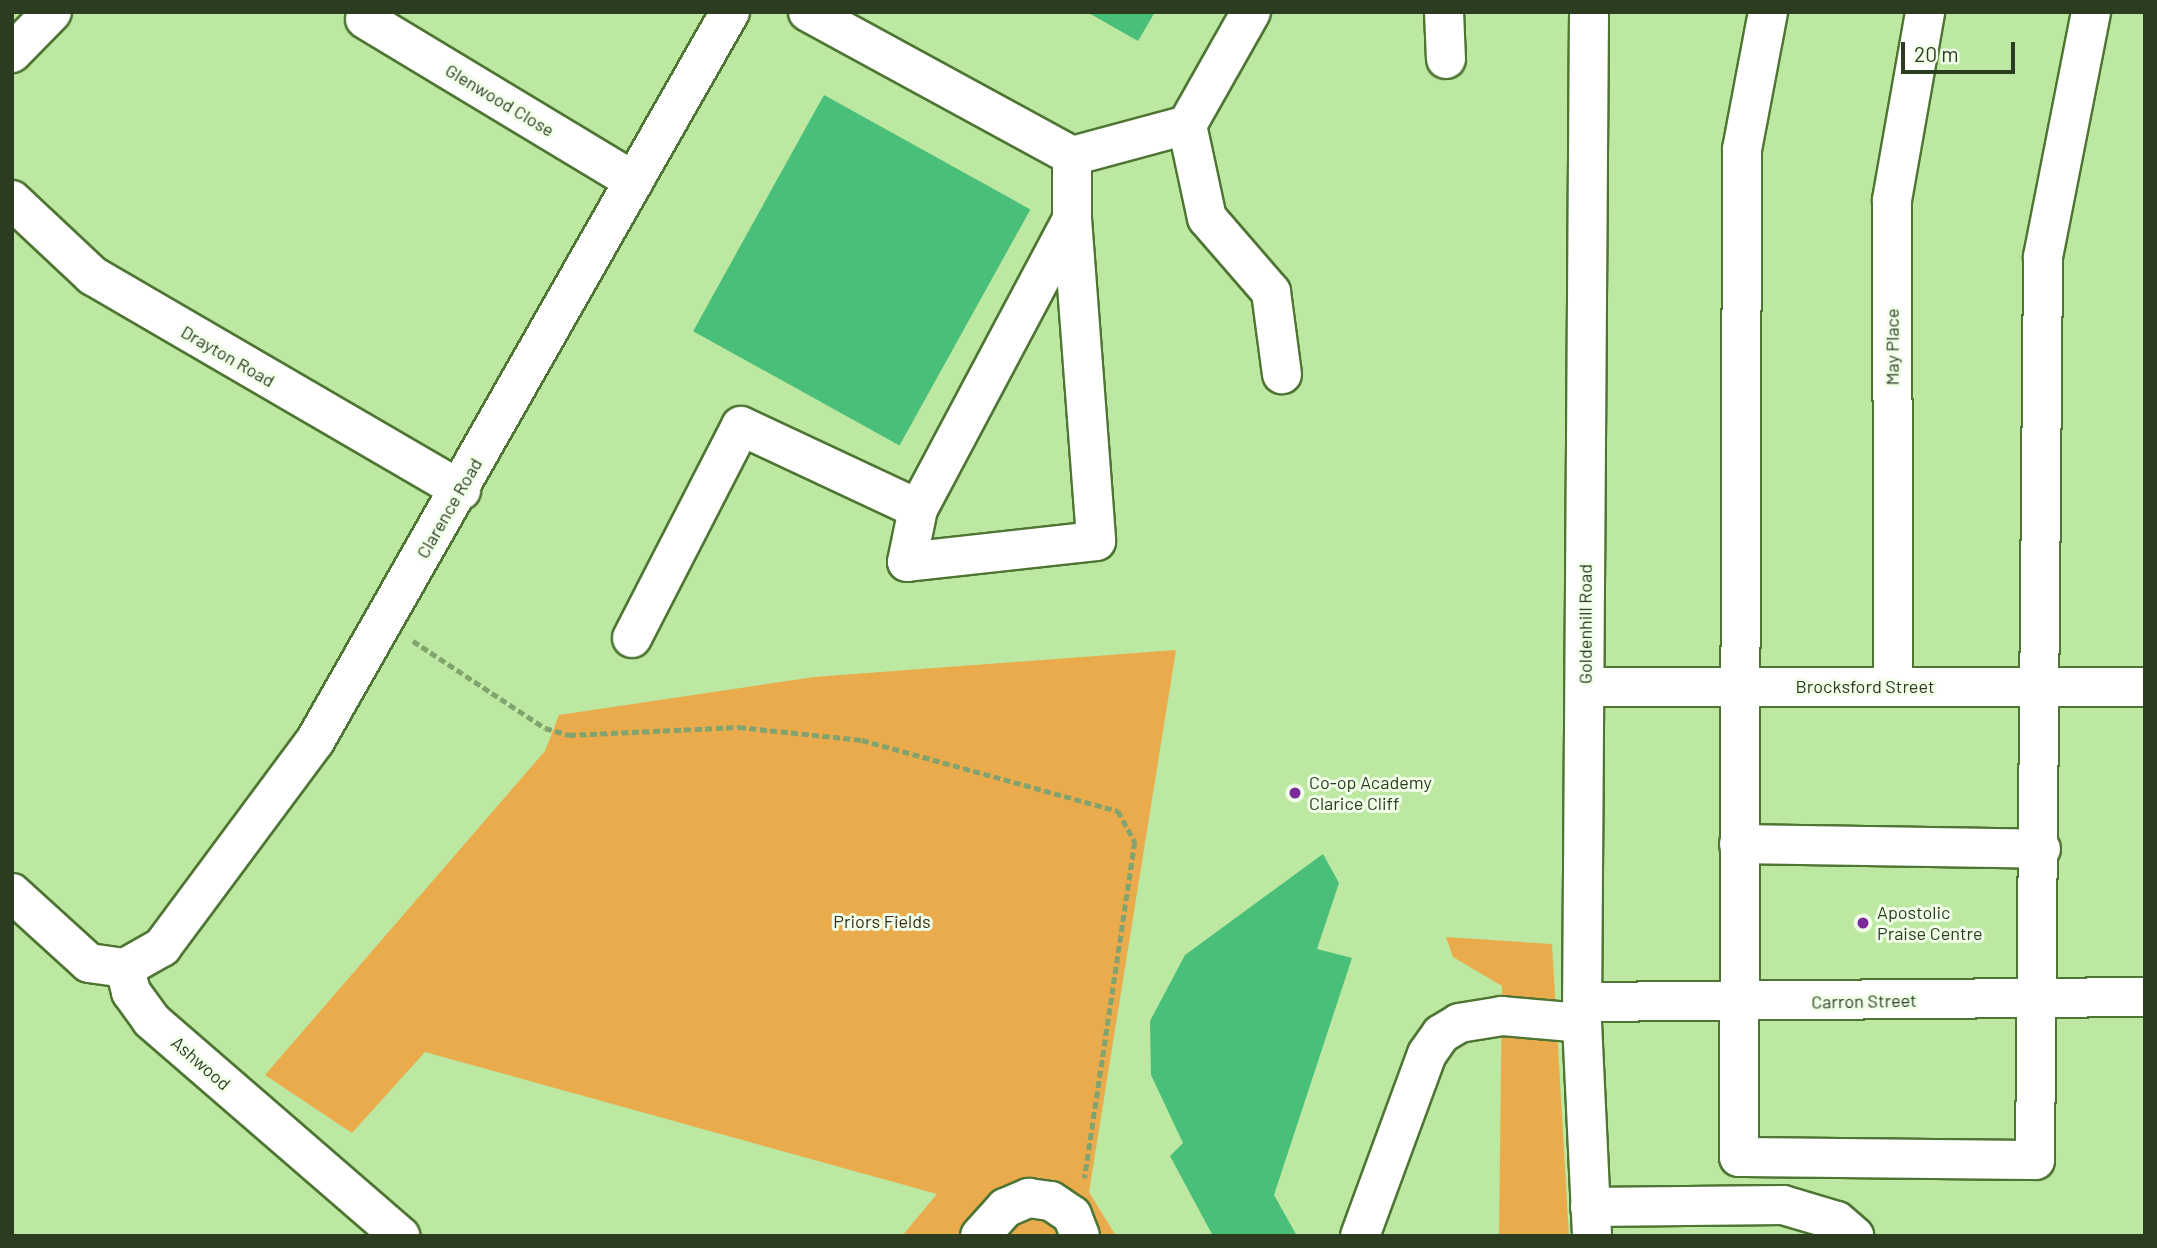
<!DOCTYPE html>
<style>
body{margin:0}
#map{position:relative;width:2157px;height:1248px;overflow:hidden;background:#bce8a1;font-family:Barlow,sans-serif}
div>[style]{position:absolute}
.green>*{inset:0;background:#eaab4d}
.building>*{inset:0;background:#49bf7a;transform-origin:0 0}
.path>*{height:4.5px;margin-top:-2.25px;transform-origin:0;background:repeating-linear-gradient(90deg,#82a36d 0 7px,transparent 0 10.5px)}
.roads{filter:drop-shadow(2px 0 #4e7533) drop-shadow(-2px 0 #4e7533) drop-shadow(0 2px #4e7533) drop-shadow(0 -2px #4e7533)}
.minor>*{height:38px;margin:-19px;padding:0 19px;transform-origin:19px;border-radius:19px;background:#fff}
.dots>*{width:19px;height:19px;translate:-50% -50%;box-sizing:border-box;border:4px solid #f1ffe9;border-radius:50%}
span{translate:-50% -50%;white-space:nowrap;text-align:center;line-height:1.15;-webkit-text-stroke:6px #f1ffe9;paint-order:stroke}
.street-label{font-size:18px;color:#2b3c20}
.poi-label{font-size:18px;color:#2b3c20}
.left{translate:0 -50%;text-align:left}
.park-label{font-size:18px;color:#392c1a}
.frame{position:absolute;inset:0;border:14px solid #2b3c20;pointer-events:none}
.scale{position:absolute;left:1901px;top:42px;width:114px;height:32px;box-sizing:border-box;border:4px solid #2b3c20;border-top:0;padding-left:9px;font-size:21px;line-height:24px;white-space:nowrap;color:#2b3c20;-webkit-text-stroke:5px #f1ffe9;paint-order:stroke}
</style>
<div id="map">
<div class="green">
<i style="clip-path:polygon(1176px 650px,1089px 1192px,1116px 1236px,902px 1236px,937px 1194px,425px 1052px,352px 1133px,265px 1075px,545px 751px,559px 715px,814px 677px)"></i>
<i style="clip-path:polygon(1446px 937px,1552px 944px,1569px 1236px,1499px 1236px,1502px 986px,1453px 957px)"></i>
</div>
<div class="building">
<i style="clip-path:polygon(1087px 12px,1155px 12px,1138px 41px)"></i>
<i style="left:824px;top:95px;width:236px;height:270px;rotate:29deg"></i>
<i style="clip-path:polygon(1323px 854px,1339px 883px,1317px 949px,1352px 958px,1274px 1195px,1297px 1236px,1213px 1236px,1170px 1156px,1183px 1143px,1151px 1075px,1150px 1021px,1185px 955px)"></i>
</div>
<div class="path">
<i style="left:413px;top:641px;width:158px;rotate:33.4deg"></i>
<i style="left:545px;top:728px;width:25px;rotate:16deg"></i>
<i style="left:569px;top:735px;width:170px;rotate:-2.7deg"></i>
<i style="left:739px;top:727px;width:124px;rotate:6deg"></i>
<i style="left:862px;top:740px;width:266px;rotate:15.5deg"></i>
<i style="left:1118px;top:811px;width:35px;rotate:61deg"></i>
<i style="left:1135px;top:842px;width:340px;rotate:98.5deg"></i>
</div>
<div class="roads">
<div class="minor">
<i style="left:808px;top:12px;width:301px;rotate:28.6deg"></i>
<i style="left:1072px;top:156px;width:63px;rotate:90deg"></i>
<i style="left:1072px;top:219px;width:323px;rotate:85.7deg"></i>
<i style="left:1096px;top:541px;width:190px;rotate:173.7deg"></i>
<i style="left:907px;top:562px;width:54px;rotate:-78.3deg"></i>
<i style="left:918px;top:509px;width:328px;rotate:-62deg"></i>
<i style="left:1444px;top:12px;width:47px;rotate:87.6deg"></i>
<i style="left:1589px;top:12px;width:1011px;rotate:90.4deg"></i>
<i style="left:1582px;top:1023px;width:213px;rotate:87.3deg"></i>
<i style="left:1768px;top:12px;width:139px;rotate:100.7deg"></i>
<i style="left:1742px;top:149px;width:1008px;rotate:90.17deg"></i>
<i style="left:1739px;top:1157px;width:296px;rotate:0.6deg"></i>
<i style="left:2035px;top:1160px;width:903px;rotate:-89.49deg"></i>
<i style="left:2043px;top:257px;width:250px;rotate:-78.9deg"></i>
<i style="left:365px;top:19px;width:314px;rotate:31.1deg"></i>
<i style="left:12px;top:53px;width:57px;rotate:-45.7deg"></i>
<i style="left:1187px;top:125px;width:130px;rotate:-60.5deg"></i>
<i style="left:1072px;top:156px;width:119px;rotate:-15.1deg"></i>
<i style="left:1187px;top:125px;width:95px;rotate:77.9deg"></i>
<i style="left:1207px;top:218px;width:98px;rotate:49.1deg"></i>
<i style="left:1271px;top:292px;width:83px;rotate:82.4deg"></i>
<i style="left:12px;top:200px;width:111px;rotate:43.2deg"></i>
<i style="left:93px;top:276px;width:426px;rotate:30.2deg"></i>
<i style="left:632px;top:638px;width:238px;rotate:-62.8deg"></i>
<i style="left:741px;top:426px;width:195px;rotate:25.1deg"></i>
<i style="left:1893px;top:685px;width:485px;rotate:-90.1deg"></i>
<i style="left:1892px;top:200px;width:191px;rotate:-80deg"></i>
<i style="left:1585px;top:687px;width:560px"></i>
<i style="left:1739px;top:844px;width:302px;rotate:0.9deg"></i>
<i style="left:12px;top:893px;width:104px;rotate:42.3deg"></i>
<i style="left:89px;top:963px;width:36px;rotate:8deg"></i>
<i style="left:125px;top:968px;width:43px;rotate:-29.6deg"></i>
<i style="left:162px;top:947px;width:257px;rotate:-53.4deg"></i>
<i style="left:315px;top:741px;width:839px;rotate:-60.35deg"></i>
<i style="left:125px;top:968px;width:25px;rotate:76deg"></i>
<i style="left:131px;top:992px;width:34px;rotate:54deg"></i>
<i style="left:151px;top:1020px;width:330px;rotate:40.9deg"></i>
<i style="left:1583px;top:1002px;width:562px;rotate:-0.51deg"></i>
<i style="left:1590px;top:1207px;width:193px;rotate:-0.6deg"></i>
<i style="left:1783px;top:1205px;width:56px;rotate:16.5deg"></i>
<i style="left:1837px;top:1221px;width:23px;rotate:41deg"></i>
<i style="left:980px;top:1236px;width:38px;rotate:-48deg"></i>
<i style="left:1005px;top:1208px;width:26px;rotate:-23deg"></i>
<i style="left:1029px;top:1198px;width:22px;rotate:8deg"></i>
<i style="left:1051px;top:1201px;width:25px;rotate:34deg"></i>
<i style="left:1072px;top:1215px;width:22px;rotate:69deg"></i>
<i style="left:1360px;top:1236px;width:194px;rotate:-69.8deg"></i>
<i style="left:1427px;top:1054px;width:24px;rotate:-55deg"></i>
<i style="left:1441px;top:1034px;width:21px;rotate:-31deg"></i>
<i style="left:1459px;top:1023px;width:44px;rotate:-9.2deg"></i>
<i style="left:1502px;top:1016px;width:80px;rotate:5deg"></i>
</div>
</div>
<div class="dots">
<i style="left:1295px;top:793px;background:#7b2b9c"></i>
<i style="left:1863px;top:923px;background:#7b2b9c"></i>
</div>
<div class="street-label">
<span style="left:500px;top:100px;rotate:31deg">Glenwood Close</span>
<span style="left:1892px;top:347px;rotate:-90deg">May Place</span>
<span style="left:228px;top:356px;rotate:30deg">Drayton Road</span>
<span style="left:449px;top:508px;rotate:-60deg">Clarence Road</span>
<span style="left:1585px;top:624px;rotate:-90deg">Goldenhill Road</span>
<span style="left:1865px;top:686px">Brocksford Street</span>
<span style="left:1864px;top:1001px;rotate:-1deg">Carron Street</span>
<span style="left:201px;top:1063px;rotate:41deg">Ashwood</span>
</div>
<div class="poi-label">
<span class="left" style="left:1309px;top:793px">Co-op Academy<br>Clarice Cliff</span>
<span class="left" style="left:1877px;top:923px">Apostolic<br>Praise Centre</span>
</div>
<div class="park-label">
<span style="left:882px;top:921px">Priors Fields</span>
</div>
<div class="frame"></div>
<div class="scale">20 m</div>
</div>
